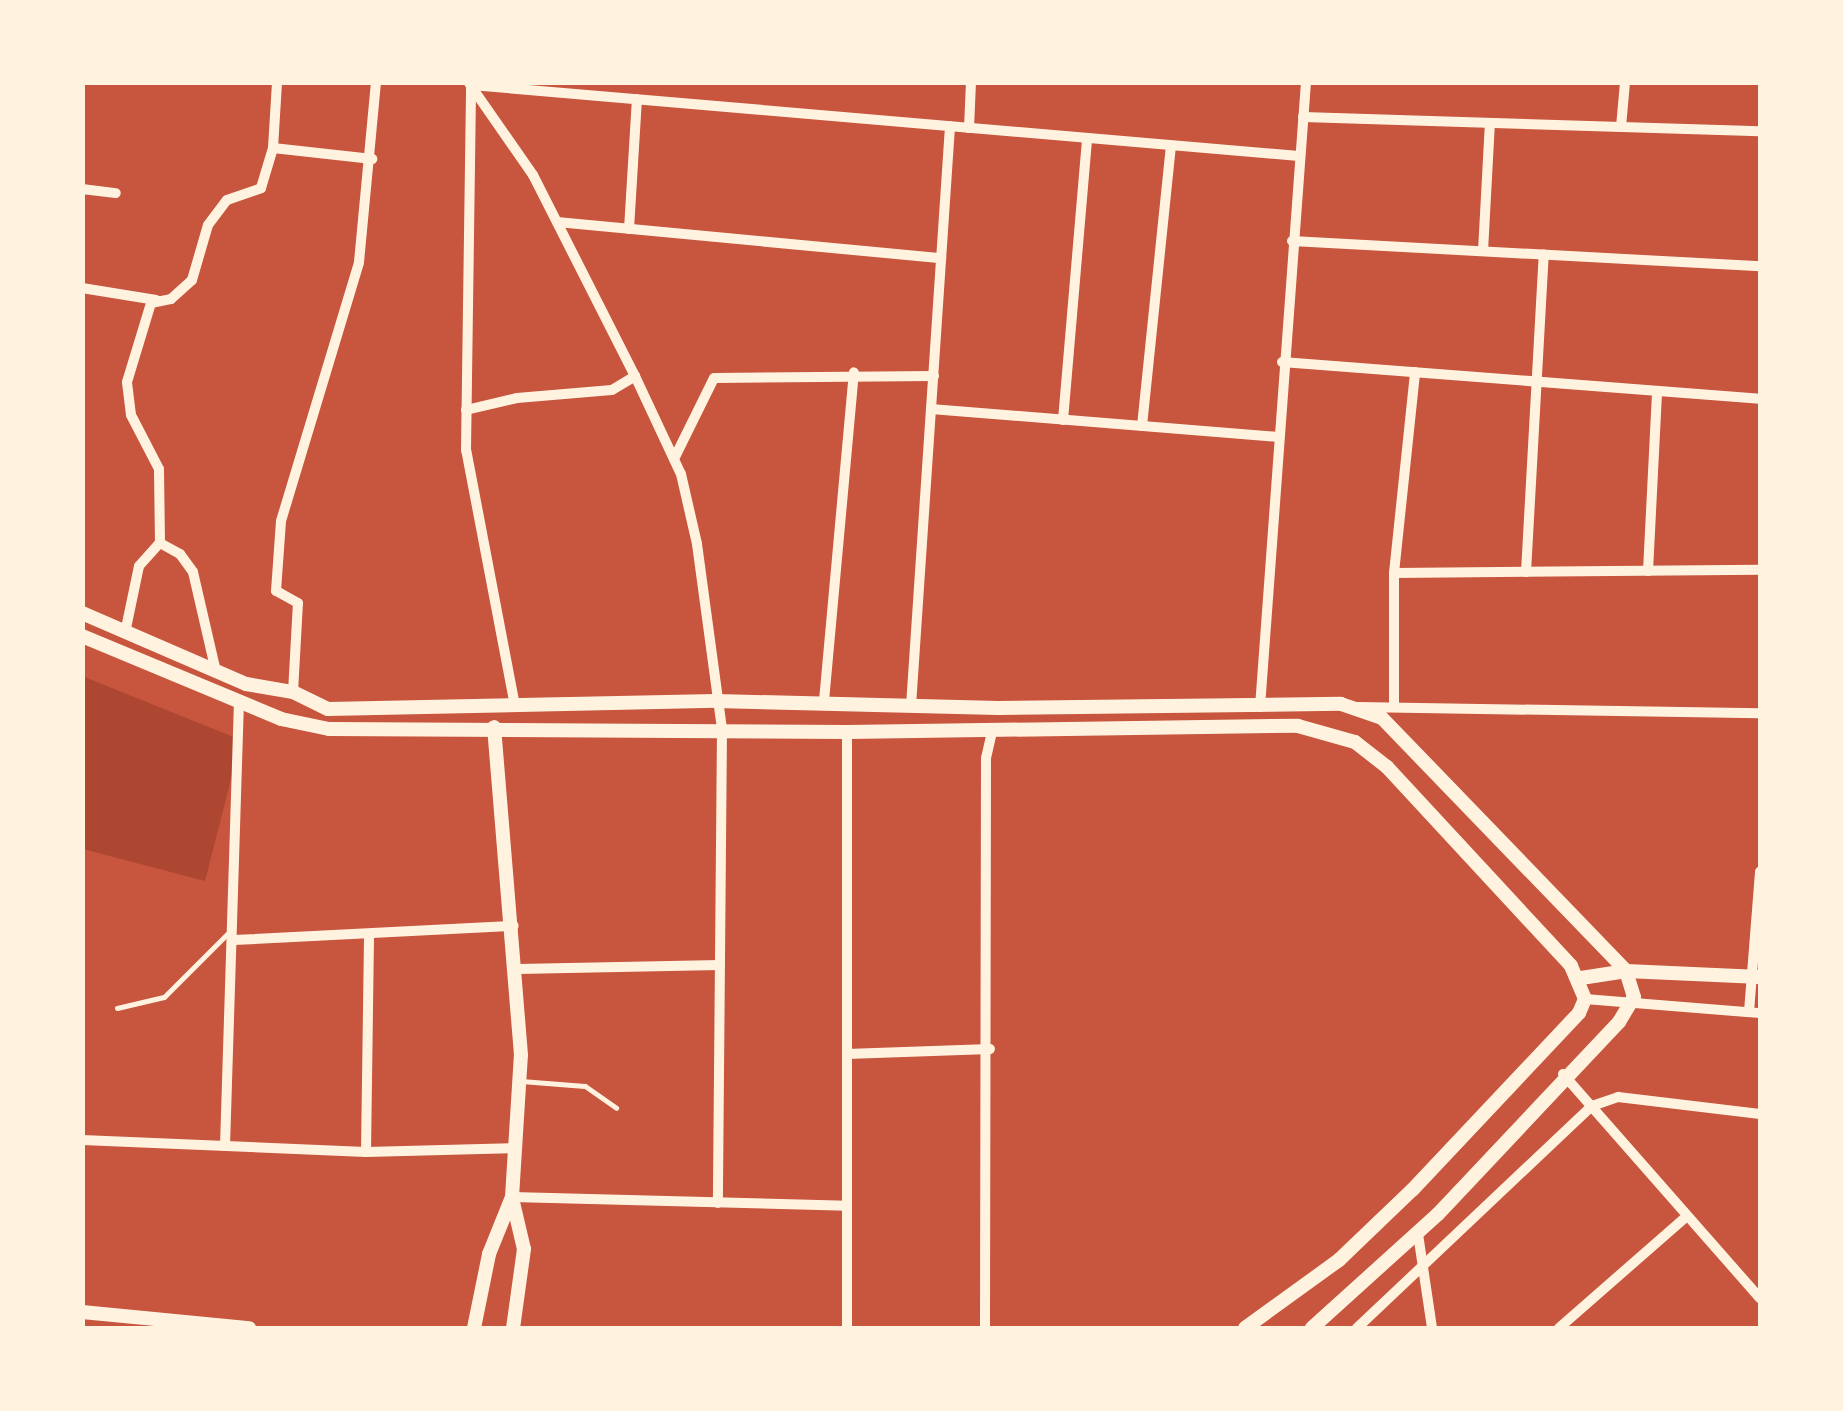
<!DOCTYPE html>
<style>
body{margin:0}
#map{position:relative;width:1843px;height:1411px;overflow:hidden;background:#c8553d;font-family:"Source Sans 3",sans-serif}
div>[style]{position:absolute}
.green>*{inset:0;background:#ae4732}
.service>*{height:5px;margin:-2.5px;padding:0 2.5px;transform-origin:2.5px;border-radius:2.5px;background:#fff3e0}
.minor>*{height:10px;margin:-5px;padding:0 5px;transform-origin:5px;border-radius:5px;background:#fff3e0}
.secondary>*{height:14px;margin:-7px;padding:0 7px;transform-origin:7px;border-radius:7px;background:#fff3e0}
span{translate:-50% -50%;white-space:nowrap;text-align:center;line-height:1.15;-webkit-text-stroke:8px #fff3e0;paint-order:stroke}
.frame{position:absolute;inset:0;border:85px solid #fff3e0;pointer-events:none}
</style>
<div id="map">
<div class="green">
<i style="clip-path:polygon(82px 676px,241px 740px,205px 881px,83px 849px)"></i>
</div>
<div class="service">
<i style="left:117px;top:1008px;width:48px;rotate:-13.2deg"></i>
<i style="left:164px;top:997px;width:92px;rotate:-45deg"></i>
<i style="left:521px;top:1081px;width:64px;rotate:4.5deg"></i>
<i style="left:585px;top:1086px;width:38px;rotate:35deg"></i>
</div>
<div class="minor">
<i style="left:469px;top:83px;width:112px;rotate:55.2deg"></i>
<i style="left:533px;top:175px;width:225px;rotate:63.1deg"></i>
<i style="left:635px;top:376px;width:108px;rotate:64.9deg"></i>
<i style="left:681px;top:474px;width:72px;rotate:77.1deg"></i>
<i style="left:697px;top:544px;width:187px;rotate:82.3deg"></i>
<i style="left:722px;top:729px;width:474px;rotate:90.5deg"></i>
<i style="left:1303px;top:117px;width:457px;rotate:1.8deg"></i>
<i style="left:1621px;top:127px;width:45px;rotate:-84.9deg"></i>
<i style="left:969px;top:128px;width:46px;rotate:-87.5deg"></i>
<i style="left:273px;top:148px;width:100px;rotate:6.3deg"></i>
<i style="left:82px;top:189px;width:34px;rotate:7deg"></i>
<i style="left:557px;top:222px;width:386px;rotate:5.4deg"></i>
<i style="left:629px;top:229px;width:130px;rotate:-86.5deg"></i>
<i style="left:1292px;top:241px;width:469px;rotate:3.1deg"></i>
<i style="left:1483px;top:251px;width:128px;rotate:-86.9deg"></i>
<i style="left:82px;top:288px;width:75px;rotate:9.2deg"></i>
<i style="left:1282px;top:362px;width:479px;rotate:4.4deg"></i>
<i style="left:931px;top:409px;width:346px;rotate:4.6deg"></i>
<i style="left:466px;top:410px;width:52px;rotate:-13.2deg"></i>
<i style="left:517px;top:398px;width:95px;rotate:-4.8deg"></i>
<i style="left:612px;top:390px;width:27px;rotate:-31deg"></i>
<i style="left:1063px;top:420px;width:283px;rotate:-85.1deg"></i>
<i style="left:1142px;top:426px;width:282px;rotate:-84.1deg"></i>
<i style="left:674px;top:459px;width:90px;rotate:-63.7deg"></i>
<i style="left:714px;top:378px;width:220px;rotate:-0.5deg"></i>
<i style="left:160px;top:543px;width:74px;rotate:-90.8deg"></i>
<i style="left:159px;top:469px;width:61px;rotate:-117.4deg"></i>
<i style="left:131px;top:415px;width:33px;rotate:-97deg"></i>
<i style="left:127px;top:382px;width:83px;rotate:-73.1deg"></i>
<i style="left:151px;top:303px;width:20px;rotate:-11deg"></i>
<i style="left:171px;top:299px;width:28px;rotate:-42deg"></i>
<i style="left:192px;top:280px;width:57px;rotate:-73.8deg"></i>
<i style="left:208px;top:225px;width:31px;rotate:-53deg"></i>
<i style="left:227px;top:200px;width:36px;rotate:-19deg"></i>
<i style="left:261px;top:188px;width:42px;rotate:-73.3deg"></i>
<i style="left:273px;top:148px;width:66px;rotate:-86.5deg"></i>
<i style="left:160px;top:543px;width:23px;rotate:29deg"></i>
<i style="left:180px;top:554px;width:22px;rotate:54deg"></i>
<i style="left:193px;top:572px;width:103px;rotate:77deg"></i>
<i style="left:1648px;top:571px;width:180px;rotate:-87.1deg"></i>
<i style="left:1526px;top:572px;width:318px;rotate:-86.8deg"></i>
<i style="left:1394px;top:573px;width:366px;rotate:-0.5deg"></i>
<i style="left:125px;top:633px;width:68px;rotate:-78.2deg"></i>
<i style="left:139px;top:566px;width:31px;rotate:-48deg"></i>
<i style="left:293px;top:692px;width:89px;rotate:-86.8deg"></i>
<i style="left:298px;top:603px;width:25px;rotate:-151deg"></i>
<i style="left:276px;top:591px;width:70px;rotate:-85.9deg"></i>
<i style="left:281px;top:521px;width:270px;rotate:-73.2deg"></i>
<i style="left:359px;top:262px;width:181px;rotate:-84.6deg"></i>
<i style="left:824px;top:701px;width:330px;rotate:-84.8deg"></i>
<i style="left:1394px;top:704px;width:131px;rotate:-90deg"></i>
<i style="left:1394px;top:573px;width:202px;rotate:-84deg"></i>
<i style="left:515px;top:706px;width:261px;rotate:-100.8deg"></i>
<i style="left:466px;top:450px;width:365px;rotate:-89.2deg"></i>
<i style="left:471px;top:85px;width:831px;rotate:4.9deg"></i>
<i style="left:911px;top:706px;width:581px;rotate:-86.15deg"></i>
<i style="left:1260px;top:707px;width:627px;rotate:-85.79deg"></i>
<i style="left:1358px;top:707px;width:402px;rotate:0.9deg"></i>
<i style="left:234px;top:940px;width:280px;rotate:-2.9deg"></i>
<i style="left:518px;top:969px;width:202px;rotate:-1.1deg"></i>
<i style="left:1585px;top:999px;width:176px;rotate:4.6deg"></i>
<i style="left:1749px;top:1012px;width:141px;rotate:-85.5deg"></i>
<i style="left:847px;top:1054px;width:143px;rotate:-2deg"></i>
<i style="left:1563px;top:1074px;width:298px;rotate:48.7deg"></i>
<i style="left:82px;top:1140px;width:284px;rotate:2.4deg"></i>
<i style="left:366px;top:1152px;width:150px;rotate:-1.5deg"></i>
<i style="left:225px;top:1146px;width:445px;rotate:-88.2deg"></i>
<i style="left:366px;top:1152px;width:214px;rotate:-89.2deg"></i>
<i style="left:512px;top:1197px;width:335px;rotate:1.5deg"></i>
<i style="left:1418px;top:1234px;width:95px;rotate:81.5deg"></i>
<i style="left:847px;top:1328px;width:596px;rotate:-90deg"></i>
<i style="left:985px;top:1328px;width:570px;rotate:-89.9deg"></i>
<i style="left:986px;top:758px;width:28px;rotate:-77deg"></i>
<i style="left:1357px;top:1328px;width:323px;rotate:-43.4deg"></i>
<i style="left:1592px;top:1106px;width:28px;rotate:-19deg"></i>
<i style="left:1618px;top:1097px;width:143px;rotate:6.8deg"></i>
<i style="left:1559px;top:1328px;width:169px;rotate:-41.2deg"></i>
</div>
<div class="secondary">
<i style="left:82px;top:613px;width:179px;rotate:23.4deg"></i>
<i style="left:246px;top:684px;width:48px;rotate:9.7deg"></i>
<i style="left:293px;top:692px;width:39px;rotate:26deg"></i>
<i style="left:328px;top:709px;width:388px;rotate:-1.2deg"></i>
<i style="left:716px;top:701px;width:282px;rotate:1.4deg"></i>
<i style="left:998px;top:708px;width:343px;rotate:-0.7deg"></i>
<i style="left:1341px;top:704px;width:43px;rotate:18.9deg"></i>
<i style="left:1382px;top:718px;width:351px;rotate:46deg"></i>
<i style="left:1626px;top:971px;width:27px;rotate:73deg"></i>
<i style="left:1634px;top:997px;width:29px;rotate:121deg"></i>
<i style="left:1619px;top:1022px;width:264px;rotate:133.3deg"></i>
<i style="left:1438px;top:1214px;width:170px;rotate:137.9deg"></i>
<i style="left:82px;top:636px;width:216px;rotate:22.6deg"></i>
<i style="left:281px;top:719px;width:49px;rotate:11.8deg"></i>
<i style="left:329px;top:729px;width:518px;rotate:0.33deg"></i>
<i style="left:847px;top:732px;width:451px;rotate:-0.8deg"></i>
<i style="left:1298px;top:726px;width:59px;rotate:15.7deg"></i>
<i style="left:1355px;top:742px;width:41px;rotate:38deg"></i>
<i style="left:1387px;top:767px;width:271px;rotate:47.2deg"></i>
<i style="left:1571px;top:966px;width:36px;rotate:67deg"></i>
<i style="left:1585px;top:999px;width:15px;rotate:113deg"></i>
<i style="left:1579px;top:1013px;width:243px;rotate:133.3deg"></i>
<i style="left:1412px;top:1190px;width:101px;rotate:136.2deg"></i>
<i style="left:1339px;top:1260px;width:116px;rotate:144.1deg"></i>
<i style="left:1581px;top:978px;width:46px;rotate:-8.8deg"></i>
<i style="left:1626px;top:971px;width:134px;rotate:2.6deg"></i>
<i style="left:512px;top:1198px;width:52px;rotate:76.8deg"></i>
<i style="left:524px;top:1249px;width:80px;rotate:97.9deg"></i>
<i style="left:82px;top:1312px;width:168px;rotate:5.5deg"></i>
<i style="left:474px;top:1328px;width:76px;rotate:-78.5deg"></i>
<i style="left:489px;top:1254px;width:61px;rotate:-68deg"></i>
<i style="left:512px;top:1197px;width:142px;rotate:-86.4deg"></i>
<i style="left:521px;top:1055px;width:329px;rotate:-94.7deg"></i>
</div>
<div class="frame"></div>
</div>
